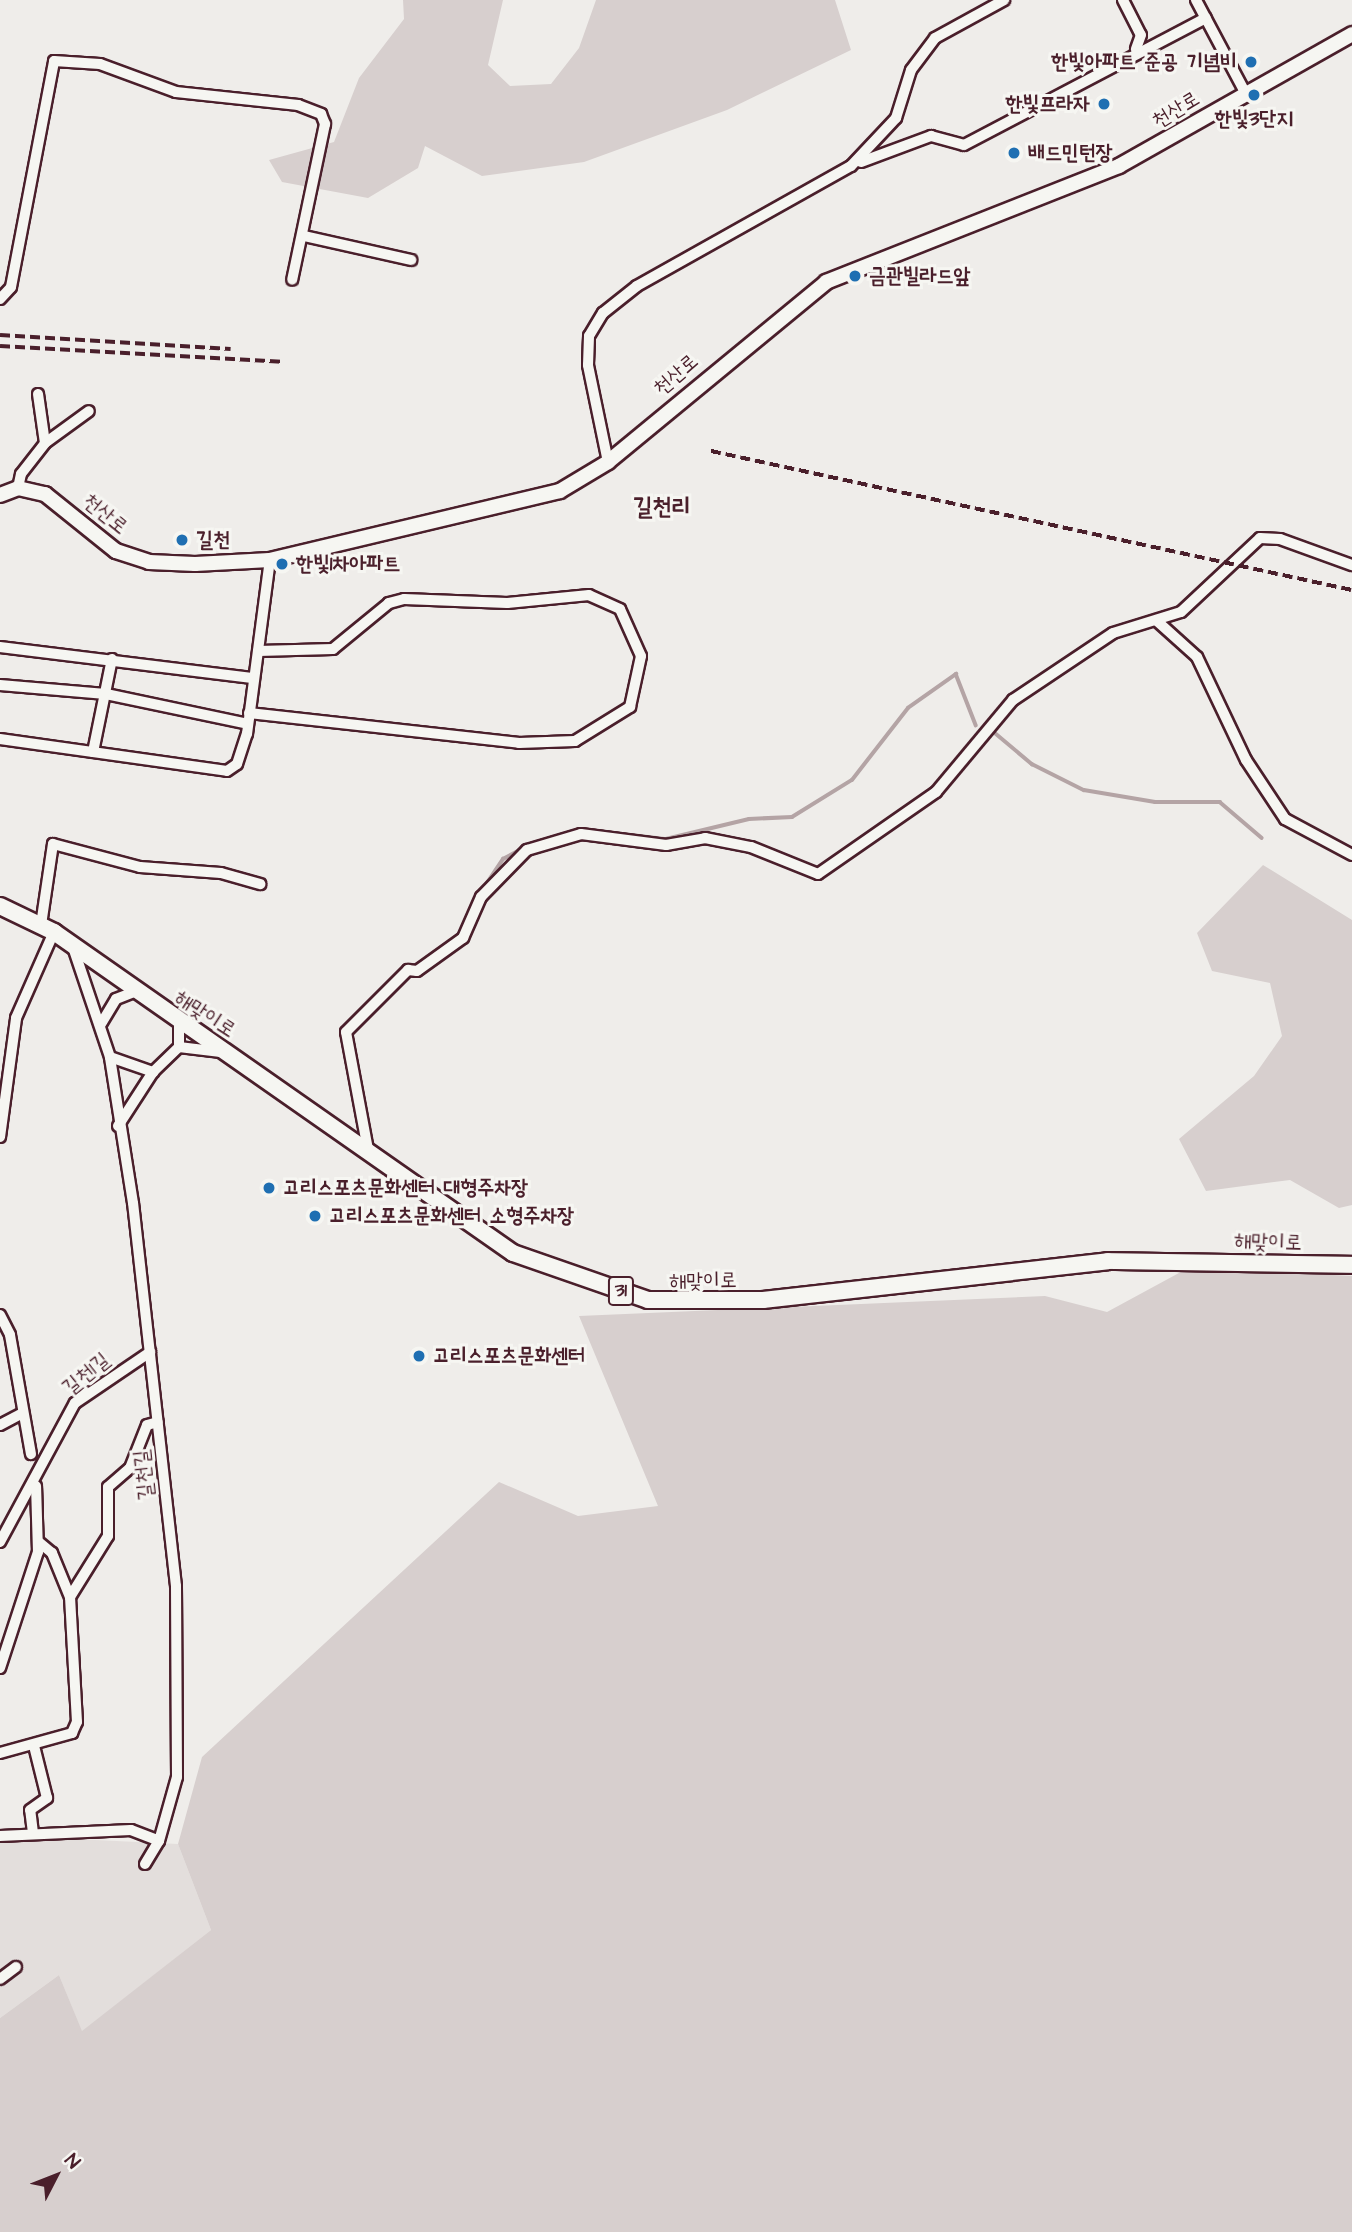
<!DOCTYPE html>
<meta charset="utf-8">
<style>
body{margin:0}
#map{position:relative;width:1352px;height:2232px;overflow:hidden;background:#efedea;font-family:"Architects Daughter","Poor Story",sans-serif}
div>[style]{position:absolute}
.built>*{inset:0;background:#e3dedc}
.green>*{inset:0;background:#d7cfce}
.stream>*{height:3.5px;margin:-1.75px;padding:0 1.75px;transform-origin:1.75px;border-radius:1.75px;background:#b4a4a5}
.roads{filter:drop-shadow(2px 0 #4a1f2b) drop-shadow(-2px 0 #4a1f2b) drop-shadow(0 2px #4a1f2b) drop-shadow(0 -2px #4a1f2b)}
.street>*{height:10px;margin:-5px;padding:0 5px;transform-origin:5px;border-radius:5px;background:#f6f6f2}
.secondary>*{height:14px;margin:-7px;padding:0 7px;transform-origin:7px;border-radius:7px;background:#f6f6f2}
.primary>*{height:16px;margin:-8px;padding:0 8px;transform-origin:8px;border-radius:8px;background:#f6f6f2}
.rail>*{height:3.5px;margin-top:-1.75px;transform-origin:0;background:repeating-linear-gradient(90deg,#4a1f2b 0 10px,transparent 0 15px)}
.dots>*{width:19px;height:19px;translate:-50% -50%;box-sizing:border-box;border:4px solid #f6f6f2;border-radius:50%}
span{translate:-50% -50%;white-space:nowrap;text-align:center;line-height:1.15;-webkit-text-stroke:6px #f6f6f2;paint-order:stroke}
.shield-label span{padding:2px 5px;background:#f6f6f2;border:2px solid;border-radius:5px;-webkit-text-stroke-width:0}
.shield-label{font-size:19px;color:#4a1f2b;font-weight:700}
.poi-label{font-size:21px;color:#4a1f2b;font-weight:700}
.right{translate:-100% -50%;text-align:right}
.left{translate:0 -50%;text-align:left}
.street-label{font-size:21px;color:#4a1f2b}
.quarter-label{font-size:24px;color:#4a1f2b;font-weight:700}
.north{position:absolute;left:21px;top:2141px;width:70px;height:70px;-webkit-text-stroke:5px #f6f6f2;paint-order:stroke;rotate:48deg;font-size:19px;font-weight:700;line-height:28px;text-align:center;color:#4a1f2b}
.north::after{content:'';display:block;margin:auto;width:24px;height:32px;background:#4a1f2b;clip-path:polygon(50% 0,100% 100%,50% 72%,0 100%)}
</style>
<div id="map">
<div class="built">
<i style="clip-path:polygon(34px 1837px,178px 1844px,211px 1930px,82px 2032px,59px 1975px,0 2018px,0 1842px)"></i>
</div>
<div class="green">
<i style="clip-path:polygon(403px 0,503px 0,488px 65px,510px 86px,551px 84px,579px 48px,596px 0,835px 0,851px 50px,727px 110px,584px 162px,482px 176px,425px 146px,418px 168px,368px 198px,282px 182px,269px 160px,334px 142px,359px 78px,404px 19px)"></i>
<i style="clip-path:polygon(1263px 865px,1352px 920px,1352px 1205px,1339px 1208px,1290px 1180px,1206px 1191px,1179px 1139px,1254px 1076px,1282px 1036px,1270px 983px,1212px 971px,1197px 933px)"></i>
<i style="clip-path:polygon(1190px 1267px,1352px 1276px,1352px 2232px,0 2232px,0 2018px,59px 1975px,82px 2031px,211px 1930px,178px 1844px,202px 1757px,499px 1482px,578px 1516px,658px 1506px,579px 1316px,1045px 1296px,1107px 1312px)"></i>
</div>
<div class="stream">
<i style="left:994px;top:732px;width:50px;rotate:40.1deg"></i>
<i style="left:1032px;top:764px;width:58px;rotate:26.6deg"></i>
<i style="left:1084px;top:790px;width:72px;rotate:9.6deg"></i>
<i style="left:1155px;top:802px;width:65px"></i>
<i style="left:1220px;top:802px;width:55px;rotate:40.6deg"></i>
<i style="left:589px;top:830px;width:78px;rotate:6.7deg"></i>
<i style="left:666px;top:839px;width:85px;rotate:-13.5deg"></i>
<i style="left:749px;top:819px;width:43px;rotate:-2.7deg"></i>
<i style="left:792px;top:817px;width:70px;rotate:-31.7deg"></i>
<i style="left:852px;top:780px;width:91px;rotate:-52.1deg"></i>
<i style="left:908px;top:708px;width:59px;rotate:-35.3deg"></i>
<i style="left:956px;top:674px;width:55px;rotate:68.6deg"></i>
<i style="left:529px;top:845px;width:51px;rotate:-17deg"></i>
<i style="left:473px;top:904px;width:54px;rotate:-56.3deg"></i>
<i style="left:503px;top:859px;width:21px;rotate:-28deg"></i>
</div>
<div class="roads">
<div class="street">
<i style="left:1123px;top:0;width:39px;rotate:63deg"></i>
<i style="left:1141px;top:35px;width:15px;rotate:110deg"></i>
<i style="left:1196px;top:0;width:104px;rotate:62deg"></i>
<i style="left:861px;top:162px;width:75px;rotate:-20.4deg"></i>
<i style="left:931px;top:136px;width:34px;rotate:15deg"></i>
<i style="left:964px;top:145px;width:273px;rotate:-27.7deg"></i>
<i style="left:304px;top:236px;width:110px;rotate:12.6deg"></i>
<i style="left:0;top:299px;width:16px;rotate:-47deg"></i>
<i style="left:11px;top:287px;width:230px;rotate:-79.2deg"></i>
<i style="left:54px;top:61px;width:46px;rotate:3.7deg"></i>
<i style="left:100px;top:64px;width:81px;rotate:20.2deg"></i>
<i style="left:176px;top:92px;width:123px;rotate:6.1deg"></i>
<i style="left:298px;top:105px;width:25px;rotate:21deg"></i>
<i style="left:321px;top:114px;width:11px;rotate:68deg"></i>
<i style="left:325px;top:124px;width:159px;rotate:101.9deg"></i>
<i style="left:38px;top:394px;width:49px;rotate:81.9deg"></i>
<i style="left:608px;top:462px;width:99px;rotate:-101.7deg"></i>
<i style="left:588px;top:365px;width:29px;rotate:-88deg"></i>
<i style="left:589px;top:336px;width:27px;rotate:-59deg"></i>
<i style="left:603px;top:313px;width:43px;rotate:-38.5deg"></i>
<i style="left:637px;top:286px;width:245px;rotate:-29.3deg"></i>
<i style="left:851px;top:166px;width:66px;rotate:-46.8deg"></i>
<i style="left:896px;top:118px;width:50px;rotate:-72.6deg"></i>
<i style="left:911px;top:70px;width:40px;rotate:-53deg"></i>
<i style="left:935px;top:38px;width:79px;rotate:-28.8deg"></i>
<i style="left:18px;top:488px;width:14px;rotate:-78deg"></i>
<i style="left:21px;top:474px;width:39px;rotate:-52deg"></i>
<i style="left:45px;top:443px;width:54px;rotate:-36deg"></i>
<i style="left:1157px;top:621px;width:54px;rotate:42deg"></i>
<i style="left:1197px;top:657px;width:114px;rotate:64.6deg"></i>
<i style="left:1246px;top:760px;width:71px;rotate:56.5deg"></i>
<i style="left:1285px;top:819px;width:76px;rotate:28.2deg"></i>
<i style="left:0;top:647px;width:256px;rotate:7deg"></i>
<i style="left:0;top:685px;width:106px;rotate:4.9deg"></i>
<i style="left:106px;top:694px;width:145px;rotate:11.9deg"></i>
<i style="left:249px;top:713px;width:272px;rotate:6.3deg"></i>
<i style="left:519px;top:743px;width:56px;rotate:-2deg"></i>
<i style="left:575px;top:741px;width:65px;rotate:-31.7deg"></i>
<i style="left:630px;top:707px;width:52px;rotate:-77.8deg"></i>
<i style="left:641px;top:656px;width:51px;rotate:-114.1deg"></i>
<i style="left:620px;top:609px;width:34px;rotate:-156deg"></i>
<i style="left:589px;top:595px;width:82px;rotate:174.4deg"></i>
<i style="left:507px;top:603px;width:103px;rotate:-177.8deg"></i>
<i style="left:404px;top:599px;width:16px;rotate:165deg"></i>
<i style="left:389px;top:603px;width:72px;rotate:140.6deg"></i>
<i style="left:333px;top:649px;width:75px;rotate:178.5deg"></i>
<i style="left:0;top:739px;width:229px;rotate:8deg"></i>
<i style="left:227px;top:771px;width:12px;rotate:-35deg"></i>
<i style="left:237px;top:764px;width:32px;rotate:-72deg"></i>
<i style="left:247px;top:734px;width:176px;rotate:-82.5deg"></i>
<i style="left:93px;top:752px;width:95px;rotate:-78.5deg"></i>
<i style="left:41px;top:925px;width:82px;rotate:-81.6deg"></i>
<i style="left:53px;top:844px;width:90px;rotate:14.8deg"></i>
<i style="left:140px;top:867px;width:81px;rotate:4.2deg"></i>
<i style="left:221px;top:873px;width:41px;rotate:15.8deg"></i>
<i style="left:101px;top:1024px;width:29px;rotate:-59deg"></i>
<i style="left:116px;top:999px;width:19px;rotate:-21deg"></i>
<i style="left:179px;top:1047px;width:42px;rotate:6.8deg"></i>
<i style="left:110px;top:1057px;width:46px;rotate:19.2deg"></i>
<i style="left:118px;top:1126px;width:64px;rotate:-57.1deg"></i>
<i style="left:153px;top:1072px;width:36px;rotate:-44deg"></i>
<i style="left:179px;top:1047px;width:24px;rotate:-90deg"></i>
<i style="left:0;top:1137px;width:120px;rotate:-82.3deg"></i>
<i style="left:16px;top:1018px;width:94px;rotate:-66.2deg"></i>
<i style="left:369px;top:1155px;width:125px;rotate:-100.6deg"></i>
<i style="left:346px;top:1032px;width:88px;rotate:-45deg"></i>
<i style="left:408px;top:970px;width:9px;rotate:6deg"></i>
<i style="left:417px;top:971px;width:57px;rotate:-35.7deg"></i>
<i style="left:463px;top:938px;width:45px;rotate:-66.3deg"></i>
<i style="left:481px;top:897px;width:66px;rotate:-45.6deg"></i>
<i style="left:527px;top:850px;width:56px;rotate:-16.5deg"></i>
<i style="left:581px;top:834px;width:86px;rotate:7.4deg"></i>
<i style="left:666px;top:845px;width:40px;rotate:-10deg"></i>
<i style="left:705px;top:838px;width:47px;rotate:11.1deg"></i>
<i style="left:751px;top:847px;width:72px;rotate:21.9deg"></i>
<i style="left:818px;top:874px;width:144px;rotate:-34.8deg"></i>
<i style="left:936px;top:792px;width:120px;rotate:-50.1deg"></i>
<i style="left:1013px;top:700px;width:120px;rotate:-33.8deg"></i>
<i style="left:1113px;top:633px;width:71px;rotate:-17.2deg"></i>
<i style="left:1181px;top:612px;width:108px;rotate:-43.1deg"></i>
<i style="left:1260px;top:538px;width:20px;rotate:3deg"></i>
<i style="left:1280px;top:539px;width:77px;rotate:19.9deg"></i>
<i style="left:0;top:1315px;width:22px;rotate:63deg"></i>
<i style="left:10px;top:1335px;width:121px;rotate:80deg"></i>
<i style="left:0;top:1425px;width:26px;rotate:-28deg"></i>
<i style="left:0;top:1542px;width:158px;rotate:-61.7deg"></i>
<i style="left:75px;top:1403px;width:91px;rotate:-34.2deg"></i>
<i style="left:70px;top:1597px;width:72px;rotate:-58.1deg"></i>
<i style="left:108px;top:1536px;width:49px;rotate:-90deg"></i>
<i style="left:108px;top:1487px;width:29px;rotate:-41deg"></i>
<i style="left:130px;top:1468px;width:46px;rotate:-68.4deg"></i>
<i style="left:147px;top:1425px;width:11px;rotate:-15deg"></i>
<i style="left:0;top:1668px;width:122px;rotate:-71.9deg"></i>
<i style="left:38px;top:1552px;width:66px;rotate:-91.7deg"></i>
<i style="left:0;top:1753px;width:75px;rotate:-15.5deg"></i>
<i style="left:72px;top:1733px;width:12px;rotate:-66deg"></i>
<i style="left:77px;top:1722px;width:125px;rotate:-93.2deg"></i>
<i style="left:70px;top:1597px;width:48px;rotate:-112.2deg"></i>
<i style="left:52px;top:1553px;width:16px;rotate:-140deg"></i>
<i style="left:33px;top:1833px;width:23px;rotate:-97deg"></i>
<i style="left:30px;top:1810px;width:21px;rotate:-35deg"></i>
<i style="left:47px;top:1798px;width:54px;rotate:-104deg"></i>
<i style="left:0;top:1836px;width:131px;rotate:-2.6deg"></i>
<i style="left:131px;top:1830px;width:30px;rotate:21deg"></i>
<i style="left:159px;top:1841px;width:66px;rotate:-74.3deg"></i>
<i style="left:177px;top:1777px;width:191px;rotate:-90.3deg"></i>
<i style="left:176px;top:1586px;width:385px;rotate:-96.4deg"></i>
<i style="left:133px;top:1203px;width:148px;rotate:-99deg"></i>
<i style="left:110px;top:1057px;width:113px;rotate:-108.6deg"></i>
<i style="left:145px;top:1864px;width:27px;rotate:-59deg"></i>
<i style="left:0;top:1979px;width:20px;rotate:-37deg"></i>
</div>
<div class="secondary">
<i style="left:0;top:495px;width:19px;rotate:-21deg"></i>
<i style="left:18px;top:488px;width:28px;rotate:13deg"></i>
<i style="left:45px;top:494px;width:91px;rotate:38.8deg"></i>
<i style="left:116px;top:551px;width:35px;rotate:18deg"></i>
<i style="left:149px;top:562px;width:46px;rotate:2.5deg"></i>
<i style="left:195px;top:564px;width:75px;rotate:-3.1deg"></i>
<i style="left:270px;top:560px;width:298px;rotate:-13.4deg"></i>
<i style="left:560px;top:491px;width:56px;rotate:-31.1deg"></i>
<i style="left:608px;top:462px;width:283px;rotate:-39.5deg"></i>
<i style="left:826px;top:282px;width:315px;rotate:-21.6deg"></i>
<i style="left:1119px;top:166px;width:268px;rotate:-29.5deg"></i>
</div>
<div class="primary">
<i style="left:0;top:906px;width:60px;rotate:25.7deg"></i>
<i style="left:54px;top:932px;width:560px;rotate:34.97deg"></i>
<i style="left:513px;top:1253px;width:143px;rotate:19.2deg"></i>
<i style="left:648px;top:1300px;width:115px"></i>
<i style="left:763px;top:1300px;width:347px;rotate:-6.4deg"></i>
<i style="left:1108px;top:1261px;width:244px;rotate:0.9deg"></i>
</div>
</div>
<div class="rail">
<i style="left:0;top:335px;width:231px;rotate:3.5deg"></i>
<i style="left:0;top:346px;width:282px;rotate:3.2deg"></i>
<i style="left:711px;top:451px;width:656px;rotate:12.24deg"></i>
</div>
<div class="dots">
<i style="left:1251px;top:62px;background:#1f6fb2"></i>
<i style="left:1254px;top:95px;background:#1f6fb2"></i>
<i style="left:1104px;top:104px;background:#1f6fb2"></i>
<i style="left:1014px;top:153px;background:#1f6fb2"></i>
<i style="left:855px;top:276px;background:#1f6fb2"></i>
<i style="left:182px;top:540px;background:#1f6fb2"></i>
<i style="left:282px;top:564px;background:#1f6fb2"></i>
<i style="left:269px;top:1188px;background:#1f6fb2"></i>
<i style="left:315px;top:1216px;background:#1f6fb2"></i>
<i style="left:419px;top:1356px;background:#1f6fb2"></i>
</div>
<div class="shield-label">
<span style="left:621px;top:1291px">31</span>
</div>
<div class="poi-label">
<span class="right" style="left:1237px;top:62px">한빛아파트 준공 기념비</span>
<span class="right" style="left:1090px;top:104px">한빛프라자</span>
<span style="left:1254px;top:119px">한빛3단지</span>
<span class="left" style="left:1028px;top:153px">배드민턴장</span>
<span class="left" style="left:869px;top:276px">금관빌라드앞</span>
<span class="left" style="left:196px;top:540px">길천</span>
<span class="left" style="left:296px;top:564px">한빛1차아파트</span>
<span class="left" style="left:283px;top:1188px">고리스포츠문화센터 대형주차장</span>
<span class="left" style="left:329px;top:1216px">고리스포츠문화센터 소형주차장</span>
<span class="left" style="left:433px;top:1356px">고리스포츠문화센터</span>
</div>
<div class="street-label">
<span style="left:1176px;top:110px;rotate:-31deg">천산로</span>
<span style="left:676px;top:375px;rotate:-41deg">천산로</span>
<span style="left:105px;top:514px;rotate:39deg">천산로</span>
<span style="left:205px;top:1014px;rotate:33deg">해맞이로</span>
<span style="left:1268px;top:1242px;rotate:2deg">해맞이로</span>
<span style="left:703px;top:1281px;rotate:-1deg">해맞이로</span>
<span style="left:86px;top:1374px;rotate:-39deg">길천1길</span>
<span style="left:144px;top:1475px;rotate:-96deg">길천길</span>
</div>
<div class="quarter-label">
<span style="left:662px;top:508px">길천리</span>
</div>
<div class="north">N</div>
</div>
